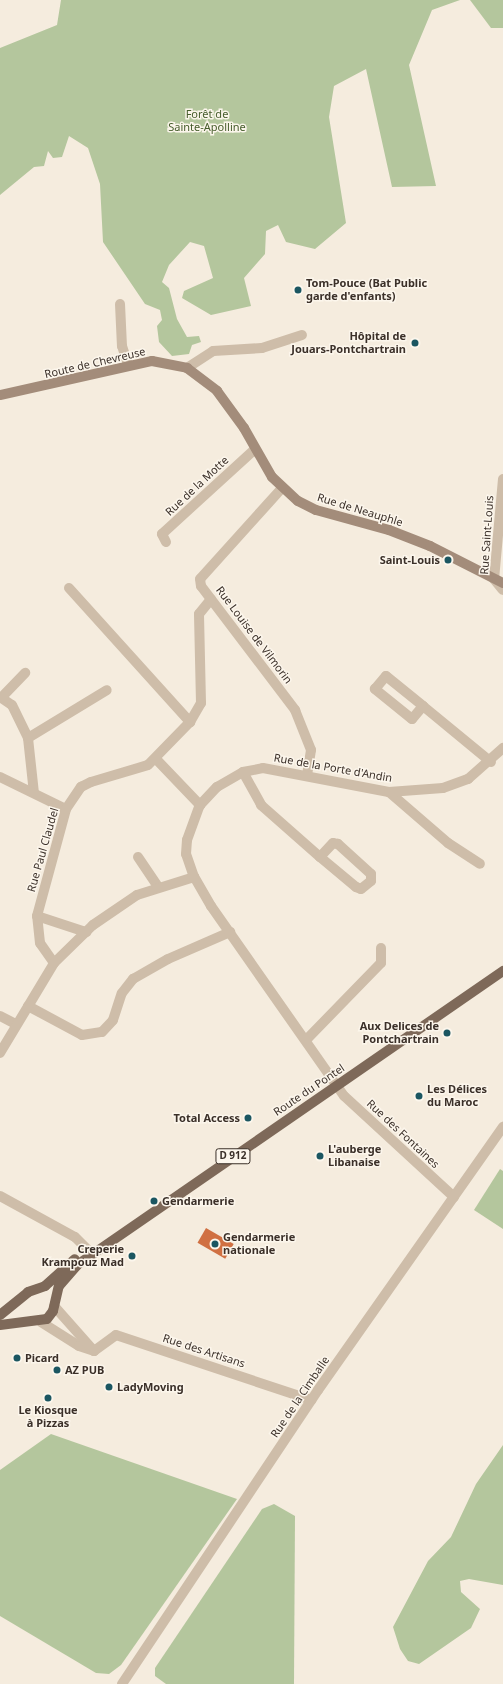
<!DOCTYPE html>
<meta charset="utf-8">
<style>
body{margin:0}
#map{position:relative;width:503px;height:1684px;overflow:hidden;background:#f5ecde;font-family:"Noto Sans",sans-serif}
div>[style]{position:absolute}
.green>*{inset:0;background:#b4c69d}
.building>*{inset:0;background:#d07042;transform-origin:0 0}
.street>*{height:10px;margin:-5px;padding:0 5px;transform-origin:5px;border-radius:5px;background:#cebda9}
.secondary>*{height:10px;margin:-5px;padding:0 5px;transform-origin:5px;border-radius:5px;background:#a38c7a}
.primary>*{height:10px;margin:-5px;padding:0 5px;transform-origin:5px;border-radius:5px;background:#7e6959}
.dots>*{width:11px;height:11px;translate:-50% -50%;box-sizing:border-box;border:2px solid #fcf6ec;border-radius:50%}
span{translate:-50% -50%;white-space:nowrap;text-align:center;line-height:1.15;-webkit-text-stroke:3px #fcf6ec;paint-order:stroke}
.shield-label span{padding:1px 3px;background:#fcf6ec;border:1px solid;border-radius:3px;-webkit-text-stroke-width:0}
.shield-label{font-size:10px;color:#3b3029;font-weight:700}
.park-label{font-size:11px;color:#455c2b}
.poi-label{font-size:11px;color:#3b3029;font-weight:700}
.left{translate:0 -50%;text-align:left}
.right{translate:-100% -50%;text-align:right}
.street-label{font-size:11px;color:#3b3029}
</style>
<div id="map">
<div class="green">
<i style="clip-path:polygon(61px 0,460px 0,432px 10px,409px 65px,436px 186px,392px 187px,366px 69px,334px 86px,329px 117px,346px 223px,315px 249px,286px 242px,278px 225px,266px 231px,265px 254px,244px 278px,251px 306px,211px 315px,182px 298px,184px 291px,213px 278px,204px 246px,190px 242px,169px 265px,162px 282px,169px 288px,177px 319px,187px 337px,199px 336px,201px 342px,192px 345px,189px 354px,172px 356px,159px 342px,157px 326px,162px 320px,160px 310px,145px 304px,103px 242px,100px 184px,88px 148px,69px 136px,62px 157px,53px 158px,48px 151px,44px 166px,34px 167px,0 195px,0 48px,57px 25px)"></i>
<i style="clip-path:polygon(470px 0,503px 0,503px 28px,491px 28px)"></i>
<i style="clip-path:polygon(500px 1169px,503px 1171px,503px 1229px,474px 1210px)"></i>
<i style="clip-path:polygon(51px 1434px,237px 1499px,121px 1665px,109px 1674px,96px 1673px,0 1616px,0 1470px)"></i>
<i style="clip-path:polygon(503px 1445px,503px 1585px,469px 1579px,460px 1581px,461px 1592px,480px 1609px,471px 1628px,419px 1664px,408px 1661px,400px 1649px,393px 1627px,428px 1561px,451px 1537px,476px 1484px)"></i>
<i style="clip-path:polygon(274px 1504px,295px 1516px,294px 1684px,166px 1684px,155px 1676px,155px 1668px,262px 1509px)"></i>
</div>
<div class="building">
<i style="left:206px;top:1228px;width:32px;height:17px;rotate:30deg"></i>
</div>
<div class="street">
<i style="left:120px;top:304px;width:42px;rotate:87.3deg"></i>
<i style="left:122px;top:346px;width:20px;rotate:72deg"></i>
<i style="left:187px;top:368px;width:31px;rotate:-33deg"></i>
<i style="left:213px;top:351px;width:49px;rotate:-3.5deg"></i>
<i style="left:262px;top:348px;width:42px;rotate:-18deg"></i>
<i style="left:503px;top:479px;width:100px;rotate:95.1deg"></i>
<i style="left:494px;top:579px;width:14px;rotate:51deg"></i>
<i style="left:282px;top:488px;width:122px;rotate:132deg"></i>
<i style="left:200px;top:579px;width:7px;rotate:82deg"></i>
<i style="left:201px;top:586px;width:156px;rotate:52.8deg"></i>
<i style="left:295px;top:710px;width:43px;rotate:68.2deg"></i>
<i style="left:311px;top:750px;width:25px;rotate:99deg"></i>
<i style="left:166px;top:542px;width:9px;rotate:-117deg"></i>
<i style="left:162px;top:534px;width:125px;rotate:-42.4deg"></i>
<i style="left:69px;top:588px;width:181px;rotate:47.9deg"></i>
<i style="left:0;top:697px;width:14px;rotate:34deg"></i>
<i style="left:12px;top:705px;width:37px;rotate:64deg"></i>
<i style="left:28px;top:738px;width:55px;rotate:83.8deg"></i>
<i style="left:1px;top:698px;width:35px;rotate:-46deg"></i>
<i style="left:423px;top:706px;width:17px;rotate:130deg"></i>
<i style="left:412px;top:719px;width:48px;rotate:-141deg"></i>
<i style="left:375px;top:689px;width:17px;rotate:-50deg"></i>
<i style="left:386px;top:676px;width:48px;rotate:39deg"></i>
<i style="left:423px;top:706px;width:88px;rotate:39.5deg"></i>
<i style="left:28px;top:738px;width:92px;rotate:-31.3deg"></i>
<i style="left:156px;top:759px;width:64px;rotate:46.3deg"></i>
<i style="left:243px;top:772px;width:38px;rotate:61deg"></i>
<i style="left:261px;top:805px;width:79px;rotate:41.4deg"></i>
<i style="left:320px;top:857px;width:47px;rotate:39.8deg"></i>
<i style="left:356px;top:887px;width:5px;rotate:22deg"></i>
<i style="left:361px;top:889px;width:13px;rotate:-39deg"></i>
<i style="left:371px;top:881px;width:7px;rotate:-90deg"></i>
<i style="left:371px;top:874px;width:45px;rotate:-137.7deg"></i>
<i style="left:338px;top:844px;width:5px;rotate:-169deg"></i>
<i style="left:333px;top:843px;width:19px;rotate:133deg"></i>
<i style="left:0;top:777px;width:73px;rotate:25.9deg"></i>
<i style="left:389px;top:792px;width:78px;rotate:40.8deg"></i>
<i style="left:448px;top:843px;width:38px;rotate:33deg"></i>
<i style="left:138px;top:857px;width:36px;rotate:56deg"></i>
<i style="left:37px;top:916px;width:52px;rotate:18.1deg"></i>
<i style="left:54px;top:963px;width:24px;rotate:-125deg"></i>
<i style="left:40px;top:943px;width:27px;rotate:-96deg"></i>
<i style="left:37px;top:916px;width:111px;rotate:-74.8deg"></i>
<i style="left:66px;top:809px;width:27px;rotate:-56deg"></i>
<i style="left:81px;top:787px;width:11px;rotate:-27deg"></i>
<i style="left:91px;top:782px;width:59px;rotate:-16.6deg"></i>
<i style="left:148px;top:765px;width:60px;rotate:-45.7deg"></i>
<i style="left:190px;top:722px;width:22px;rotate:-60deg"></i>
<i style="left:201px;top:703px;width:89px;rotate:-91.3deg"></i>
<i style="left:199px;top:614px;width:19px;rotate:-51deg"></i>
<i style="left:28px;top:1006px;width:61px;rotate:28.2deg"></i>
<i style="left:82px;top:1035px;width:20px;rotate:-9deg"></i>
<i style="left:102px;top:1032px;width:16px;rotate:-47deg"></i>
<i style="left:113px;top:1020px;width:28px;rotate:-72deg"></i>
<i style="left:122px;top:993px;width:18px;rotate:-52deg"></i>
<i style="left:133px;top:979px;width:40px;rotate:-29.7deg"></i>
<i style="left:168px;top:959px;width:68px;rotate:-23.5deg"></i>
<i style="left:0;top:1016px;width:18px;rotate:27deg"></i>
<i style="left:307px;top:1039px;width:106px;rotate:-45.8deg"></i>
<i style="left:381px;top:963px;width:15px;rotate:-90deg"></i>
<i style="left:0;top:1053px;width:105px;rotate:-59deg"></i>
<i style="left:54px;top:963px;width:54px;rotate:-44.3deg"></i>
<i style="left:93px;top:925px;width:53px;rotate:-34.3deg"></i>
<i style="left:137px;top:895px;width:60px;rotate:-17.5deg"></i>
<i style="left:0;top:1196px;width:85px;rotate:28.7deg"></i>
<i style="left:75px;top:1237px;width:18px;rotate:45deg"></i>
<i style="left:454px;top:1197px;width:149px;rotate:-137.4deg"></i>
<i style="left:344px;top:1096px;width:232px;rotate:-125deg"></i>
<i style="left:211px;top:906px;width:34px;rotate:-120deg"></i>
<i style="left:194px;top:877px;width:24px;rotate:-109deg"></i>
<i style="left:186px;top:854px;width:14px;rotate:-86deg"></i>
<i style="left:187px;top:840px;width:37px;rotate:-70deg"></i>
<i style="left:200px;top:805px;width:25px;rotate:-47deg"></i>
<i style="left:217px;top:787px;width:30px;rotate:-30deg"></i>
<i style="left:243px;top:772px;width:20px;rotate:-11deg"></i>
<i style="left:263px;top:768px;width:128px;rotate:10.8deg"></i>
<i style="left:389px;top:792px;width:54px;rotate:-4.2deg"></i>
<i style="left:443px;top:788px;width:27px;rotate:-20deg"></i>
<i style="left:468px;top:779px;width:47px;rotate:-41.5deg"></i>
<i style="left:41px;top:1322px;width:45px;rotate:32.3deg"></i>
<i style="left:79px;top:1346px;width:16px;rotate:18deg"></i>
<i style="left:94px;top:1351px;width:60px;rotate:-131.6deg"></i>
<i style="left:94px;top:1351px;width:27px;rotate:-36deg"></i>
<i style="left:116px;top:1335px;width:206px;rotate:18.4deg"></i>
<i style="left:122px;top:1684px;width:353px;rotate:-56.3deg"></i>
<i style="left:318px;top:1390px;width:322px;rotate:-54.9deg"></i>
</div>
<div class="secondary">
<i style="left:0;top:395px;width:156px;rotate:-12.6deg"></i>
<i style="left:152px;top:361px;width:36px;rotate:11deg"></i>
<i style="left:187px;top:368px;width:38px;rotate:37deg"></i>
<i style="left:217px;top:391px;width:46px;rotate:53.9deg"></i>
<i style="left:244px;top:428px;width:56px;rotate:60.3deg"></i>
<i style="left:272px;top:477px;width:35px;rotate:43deg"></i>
<i style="left:298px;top:501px;width:20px;rotate:27deg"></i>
<i style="left:316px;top:510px;width:76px;rotate:15.3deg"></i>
<i style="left:389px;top:530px;width:44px;rotate:21.3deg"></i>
<i style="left:430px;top:546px;width:82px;rotate:26.9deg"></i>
</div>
<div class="primary">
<i style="left:0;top:1315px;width:36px;rotate:-39deg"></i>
<i style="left:28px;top:1292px;width:18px;rotate:-19deg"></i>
<i style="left:45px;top:1286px;width:40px;rotate:-42deg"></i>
<i style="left:0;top:1325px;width:47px;rotate:-7.3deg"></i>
<i style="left:47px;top:1319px;width:10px;rotate:-53deg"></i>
<i style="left:53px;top:1311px;width:26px;rotate:-77deg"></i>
<i style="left:59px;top:1286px;width:28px;rotate:-49deg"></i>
<i style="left:77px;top:1265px;width:518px;rotate:-34.61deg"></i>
</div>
<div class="dots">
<i style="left:298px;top:290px;background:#1b5661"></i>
<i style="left:415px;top:343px;background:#1b5661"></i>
<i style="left:448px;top:560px;background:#1b5661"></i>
<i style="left:447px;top:1033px;background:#1b5661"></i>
<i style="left:419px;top:1096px;background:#1b5661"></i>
<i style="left:248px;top:1118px;background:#1b5661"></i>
<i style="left:320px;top:1156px;background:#1b5661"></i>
<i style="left:154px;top:1201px;background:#1b5661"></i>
<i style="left:215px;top:1244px;background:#1b5661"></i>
<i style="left:132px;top:1256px;background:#1b5661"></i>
<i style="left:17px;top:1358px;background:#1b5661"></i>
<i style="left:57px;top:1370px;background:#1b5661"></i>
<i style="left:109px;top:1387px;background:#1b5661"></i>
<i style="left:48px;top:1398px;background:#1b5661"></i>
</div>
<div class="shield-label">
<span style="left:233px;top:1156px">D 912</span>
</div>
<div class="park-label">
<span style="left:207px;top:121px">Forêt de<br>Sainte-Apolline</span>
</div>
<div class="poi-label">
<span class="left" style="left:306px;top:290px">Tom-Pouce (Bat Public<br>garde d'enfants)</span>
<span class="right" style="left:406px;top:343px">Hôpital de<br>Jouars-Pontchartrain</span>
<span class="right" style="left:440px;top:560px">Saint-Louis</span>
<span class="right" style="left:439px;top:1033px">Aux Delices de<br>Pontchartrain</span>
<span class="left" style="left:427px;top:1096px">Les Délices<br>du Maroc</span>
<span class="right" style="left:240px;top:1118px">Total Access</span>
<span class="left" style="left:328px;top:1156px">L'auberge<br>Libanaise</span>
<span class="left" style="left:162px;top:1201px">Gendarmerie</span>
<span class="left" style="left:223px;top:1244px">Gendarmerie<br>nationale</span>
<span class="right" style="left:124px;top:1256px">Creperie<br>Krampouz Mad</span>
<span class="left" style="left:25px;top:1358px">Picard</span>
<span class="left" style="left:65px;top:1370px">AZ PUB</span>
<span class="left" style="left:117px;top:1387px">LadyMoving</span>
<span style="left:48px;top:1417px">Le Kiosque<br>à Pizzas</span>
</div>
<div class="street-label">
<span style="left:95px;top:363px;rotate:-13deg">Route de Chevreuse</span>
<span style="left:197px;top:486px;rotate:-43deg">Rue de la Motte</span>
<span style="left:360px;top:510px;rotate:17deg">Rue de Neauphle</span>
<span style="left:487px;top:535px;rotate:-86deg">Rue Saint-Louis</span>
<span style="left:254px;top:635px;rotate:53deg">Rue Louise de Vilmorin</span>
<span style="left:333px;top:768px;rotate:10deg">Rue de la Porte d'Andin</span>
<span style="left:43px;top:850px;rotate:-74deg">Rue Paul Claudel</span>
<span style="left:309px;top:1090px;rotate:-34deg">Route du Pontel</span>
<span style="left:403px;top:1134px;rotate:43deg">Rue des Fontaines</span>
<span style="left:204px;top:1351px;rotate:18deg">Rue des Artisans</span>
<span style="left:300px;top:1397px;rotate:-56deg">Rue de la Cimballe</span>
</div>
</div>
